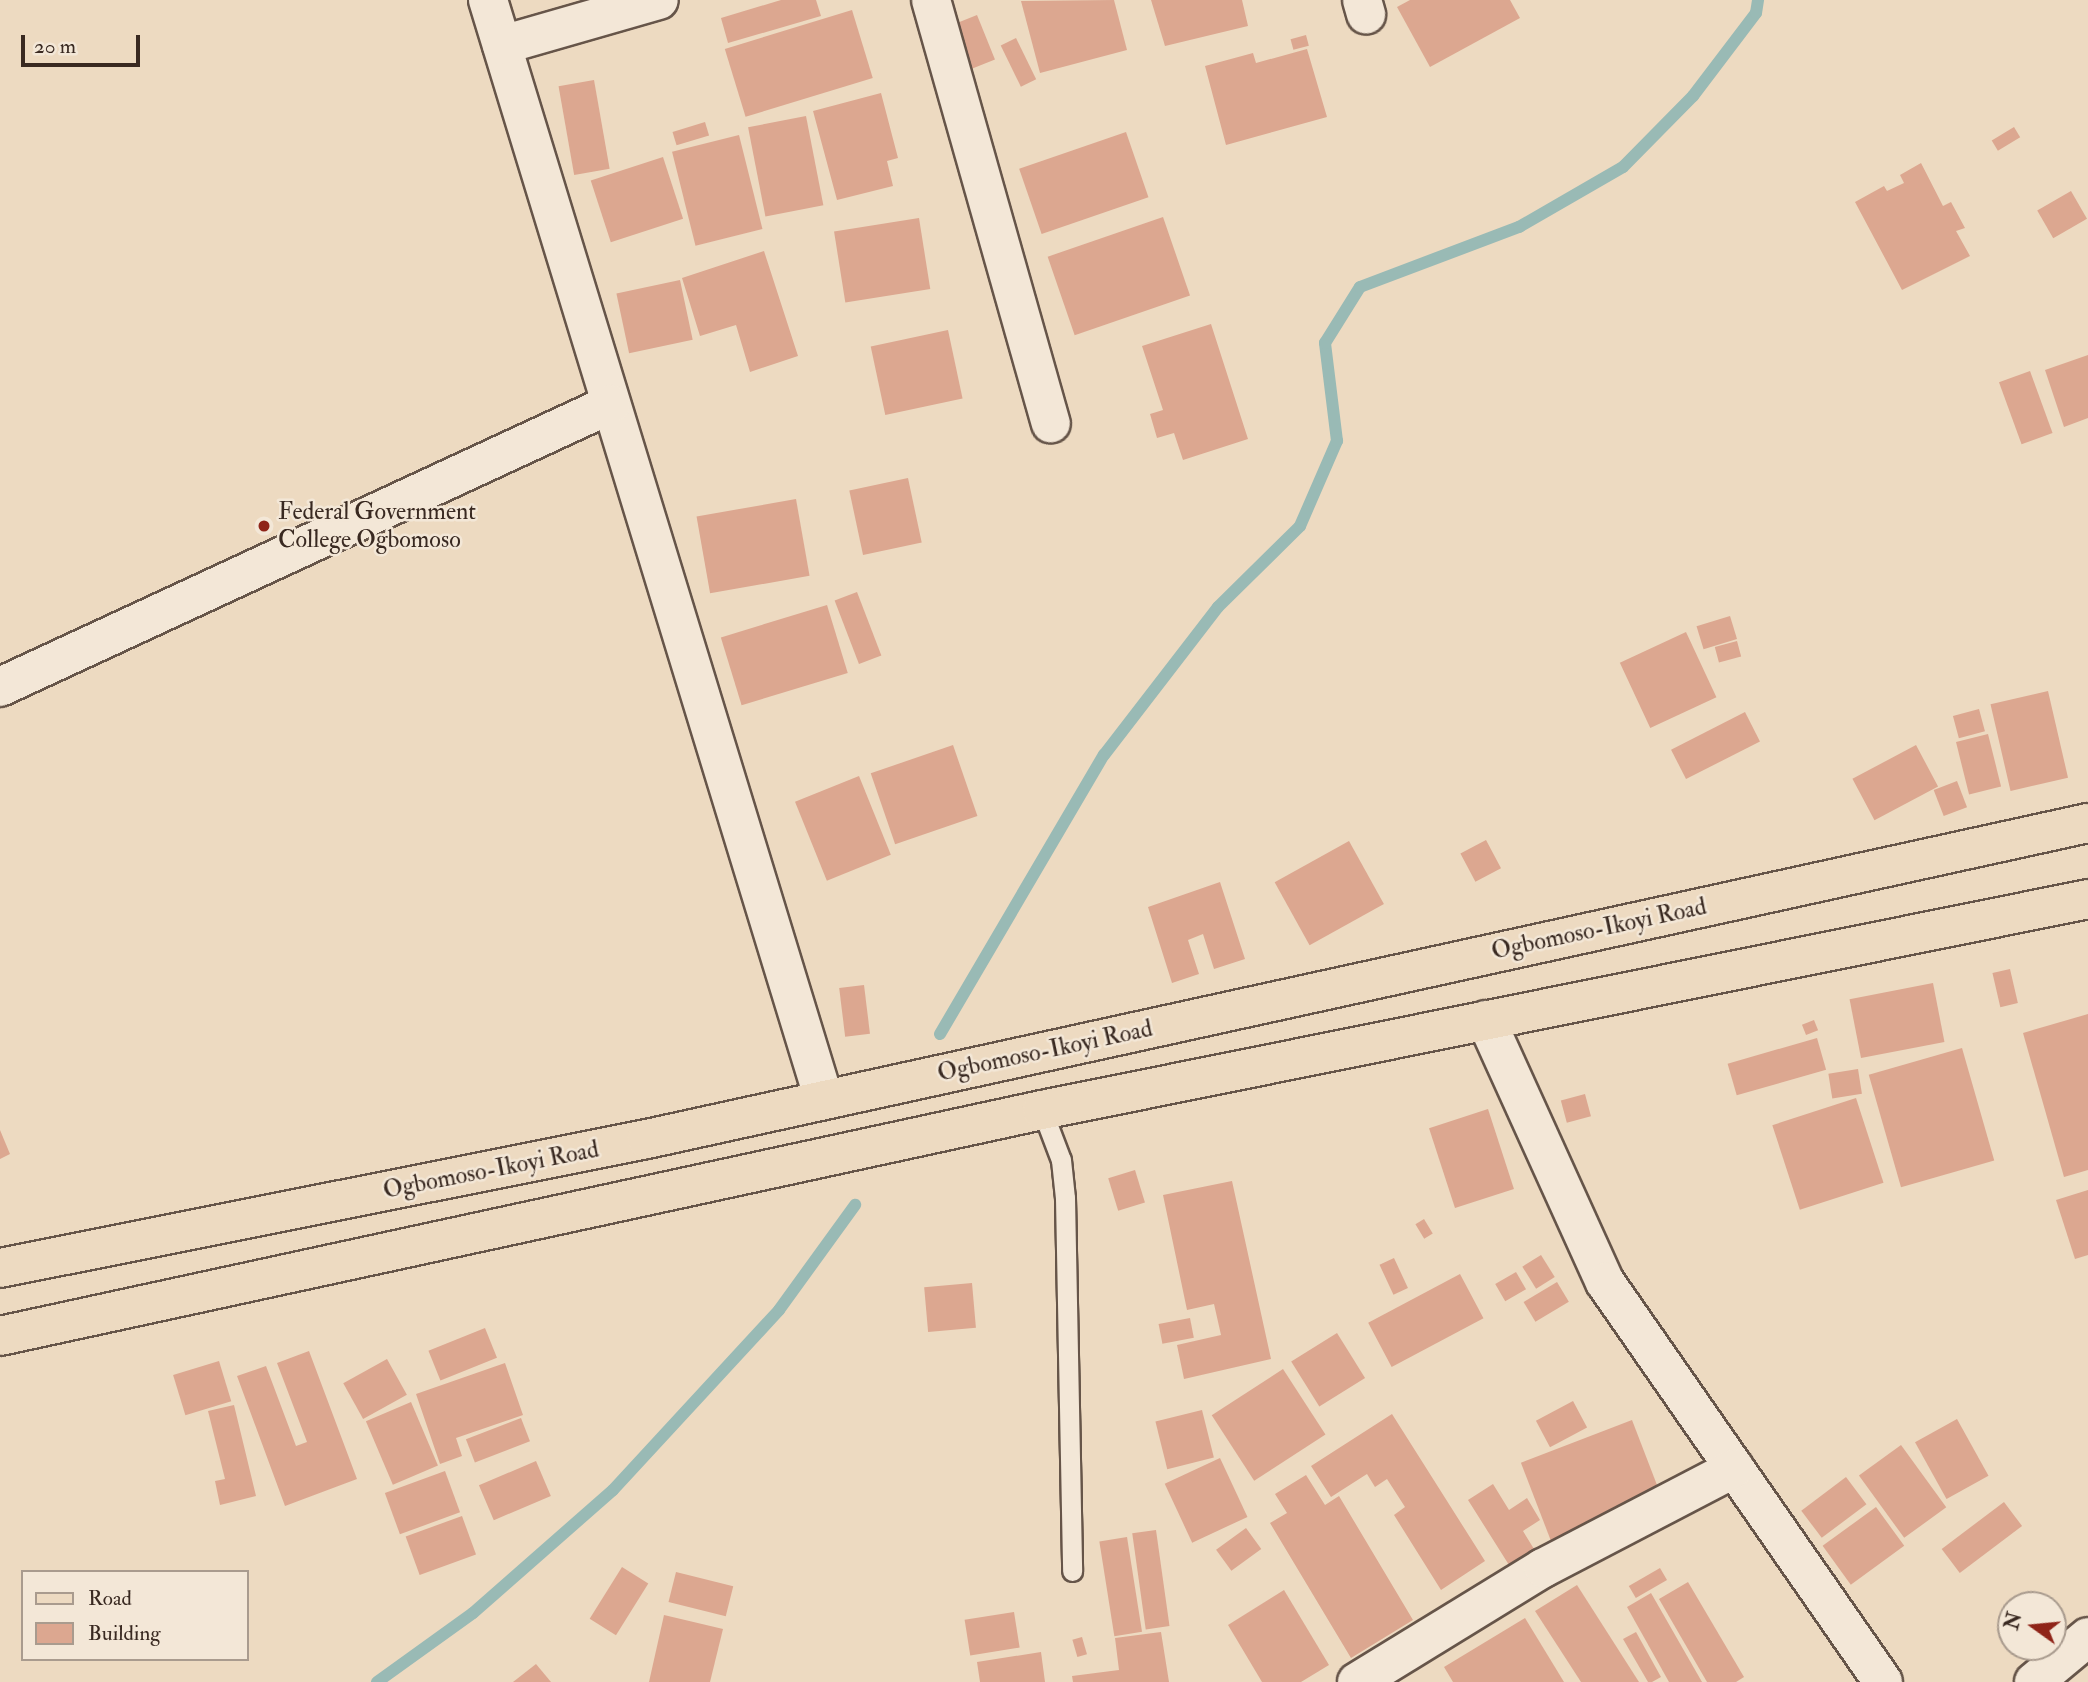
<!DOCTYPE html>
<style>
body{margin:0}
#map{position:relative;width:2088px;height:1682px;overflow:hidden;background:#eddac1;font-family:"IM FELL Double Pica",serif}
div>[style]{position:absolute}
.stream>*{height:12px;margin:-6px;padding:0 6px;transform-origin:6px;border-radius:6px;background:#99bab5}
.building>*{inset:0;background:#dca790;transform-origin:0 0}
.roads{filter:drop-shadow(2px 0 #665549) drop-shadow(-2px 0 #665549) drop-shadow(0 2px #665549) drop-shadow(0 -2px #665549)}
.lane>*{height:19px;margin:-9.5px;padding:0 9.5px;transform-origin:9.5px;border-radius:9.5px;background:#f3e7d7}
.street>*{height:38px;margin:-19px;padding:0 19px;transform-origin:19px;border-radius:19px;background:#f3e7d7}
.primary>*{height:38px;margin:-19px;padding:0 19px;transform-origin:19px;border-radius:19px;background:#eddac1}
.dots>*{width:19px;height:19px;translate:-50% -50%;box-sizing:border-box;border:4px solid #f3e7d7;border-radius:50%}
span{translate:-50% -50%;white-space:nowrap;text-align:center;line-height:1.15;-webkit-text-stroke:5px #f3e7d7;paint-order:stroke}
.poi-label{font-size:24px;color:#392921}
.left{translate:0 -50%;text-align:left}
.street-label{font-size:24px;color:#392921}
.legend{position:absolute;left:21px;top:1570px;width:228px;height:91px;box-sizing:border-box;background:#f3e7d7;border:2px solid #a99b8e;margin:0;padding:9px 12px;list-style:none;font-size:21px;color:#392921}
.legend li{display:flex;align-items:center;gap:14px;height:35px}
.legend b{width:35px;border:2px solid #a99b8e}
.north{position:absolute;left:1997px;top:1591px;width:70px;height:70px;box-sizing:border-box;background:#f3e7d7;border:2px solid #a99b8e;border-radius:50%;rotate:285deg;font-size:19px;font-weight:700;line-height:28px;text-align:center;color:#392921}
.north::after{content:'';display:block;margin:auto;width:24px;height:32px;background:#8f2418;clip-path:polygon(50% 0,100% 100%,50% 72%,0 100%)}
.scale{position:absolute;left:21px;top:35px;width:119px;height:32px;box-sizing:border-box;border:4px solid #392921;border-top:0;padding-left:9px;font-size:21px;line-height:24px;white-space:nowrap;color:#392921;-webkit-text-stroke:5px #f3e7d7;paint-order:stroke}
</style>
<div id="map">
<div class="stream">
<i style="left:940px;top:1034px;width:324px;rotate:-59.6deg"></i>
<i style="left:1104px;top:755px;width:187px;rotate:-52.4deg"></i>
<i style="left:1218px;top:607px;width:115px;rotate:-44.6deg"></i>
<i style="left:1300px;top:526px;width:93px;rotate:-66.5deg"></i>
<i style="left:1337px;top:441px;width:99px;rotate:-97deg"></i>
<i style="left:1325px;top:343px;width:66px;rotate:-58deg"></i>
<i style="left:1360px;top:287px;width:170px;rotate:-20.7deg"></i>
<i style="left:1519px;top:227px;width:120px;rotate:-30deg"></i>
<i style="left:1623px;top:167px;width:100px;rotate:-45.4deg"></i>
<i style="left:1693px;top:96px;width:104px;rotate:-52.8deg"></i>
<i style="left:1756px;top:13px;width:13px;rotate:-81deg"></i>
<i style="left:377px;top:1682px;width:118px;rotate:-35.7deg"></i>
<i style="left:473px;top:1613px;width:186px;rotate:-41.3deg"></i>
<i style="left:613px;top:1490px;width:245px;rotate:-47.3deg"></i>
<i style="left:779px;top:1310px;width:130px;rotate:-54.1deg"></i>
</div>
<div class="building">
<i style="clip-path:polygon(781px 0,816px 0,821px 16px,728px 43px,721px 18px)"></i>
<i style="clip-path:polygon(1114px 0,1127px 50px,1040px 73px,1021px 1px)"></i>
<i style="clip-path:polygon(1151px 0,1242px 0,1248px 26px,1165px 46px)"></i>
<i style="clip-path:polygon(1410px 0,1510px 0,1520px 18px,1430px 67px,1397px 7px)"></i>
<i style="left:852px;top:10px;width:71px;height:133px;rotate:73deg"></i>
<i style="left:977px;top:15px;width:48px;height:27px;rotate:68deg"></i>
<i style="left:1306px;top:35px;width:11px;height:16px;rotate:75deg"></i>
<i style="left:1016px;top:38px;width:46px;height:17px;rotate:64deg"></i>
<i style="clip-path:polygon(1307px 49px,1327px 117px,1226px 145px,1205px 66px,1253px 53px,1256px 63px)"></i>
<i style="left:594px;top:80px;width:90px;height:36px;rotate:80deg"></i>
<i style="clip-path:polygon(881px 93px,898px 158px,887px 161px,893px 186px,837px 200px,813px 111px)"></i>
<i style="left:806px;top:116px;width:91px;height:59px;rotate:79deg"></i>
<i style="left:705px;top:122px;width:14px;height:34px;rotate:73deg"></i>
<i style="left:2014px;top:127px;width:12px;height:26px;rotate:59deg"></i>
<i style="left:1126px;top:132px;width:69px;height:113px;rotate:71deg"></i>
<i style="left:739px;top:135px;width:97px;height:69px;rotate:76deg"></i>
<i style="left:663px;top:157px;width:65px;height:76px;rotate:72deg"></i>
<i style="clip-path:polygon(1921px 163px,1943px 206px,1951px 202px,1965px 228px,1956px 231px,1970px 256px,1902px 290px,1855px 202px,1884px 186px,1887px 191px,1904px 183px,1900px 175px)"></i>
<i style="left:2071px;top:191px;width:32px;height:39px;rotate:60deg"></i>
<i style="left:1163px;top:217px;width:83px;height:122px;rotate:71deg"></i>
<i style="left:919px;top:218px;width:72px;height:86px;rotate:81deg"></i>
<i style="clip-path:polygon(764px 251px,798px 356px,750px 372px,736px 325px,700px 336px,682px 278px)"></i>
<i style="left:680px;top:280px;width:61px;height:65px;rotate:78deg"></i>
<i style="clip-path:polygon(1211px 324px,1248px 439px,1183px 460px,1174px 433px,1157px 438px,1150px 414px,1163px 410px,1142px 346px)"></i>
<i style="left:948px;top:330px;width:70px;height:79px;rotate:78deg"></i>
<i style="clip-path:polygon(2088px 355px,2088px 418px,2064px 427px,2045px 370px)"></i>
<i style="left:2030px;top:371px;width:66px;height:33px;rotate:70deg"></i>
<i style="left:908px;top:478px;width:66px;height:60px;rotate:78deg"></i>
<i style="left:796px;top:499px;width:78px;height:101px;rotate:80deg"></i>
<i style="left:857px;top:592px;width:68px;height:24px;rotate:69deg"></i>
<i style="left:827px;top:605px;width:71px;height:111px;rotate:73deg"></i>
<i style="left:1730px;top:616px;width:24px;height:35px;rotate:73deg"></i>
<i style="left:1686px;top:632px;width:72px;height:73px;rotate:65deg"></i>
<i style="left:1737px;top:641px;width:16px;height:23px;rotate:75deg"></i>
<i style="left:2048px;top:691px;width:89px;height:59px;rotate:77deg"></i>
<i style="left:1979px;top:709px;width:23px;height:27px;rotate:75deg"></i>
<i style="left:1745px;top:712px;width:33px;height:83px;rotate:63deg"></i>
<i style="left:1988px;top:734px;width:54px;height:33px;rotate:76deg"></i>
<i style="left:953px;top:745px;width:75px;height:87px;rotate:71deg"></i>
<i style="left:1916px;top:745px;width:47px;height:72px;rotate:62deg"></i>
<i style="left:859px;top:776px;width:85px;height:69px;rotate:68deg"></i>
<i style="left:1957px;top:781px;width:28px;height:25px;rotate:69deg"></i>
<i style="left:1486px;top:840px;width:32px;height:29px;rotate:62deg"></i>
<i style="left:1349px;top:841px;width:72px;height:85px;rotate:61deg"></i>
<i style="clip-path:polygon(1220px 882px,1245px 959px,1214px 969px,1203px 934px,1188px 940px,1199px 974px,1172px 983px,1148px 907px)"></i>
<i style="left:2010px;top:969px;width:35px;height:18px;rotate:77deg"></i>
<i style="left:1933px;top:983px;width:60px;height:85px;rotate:79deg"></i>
<i style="left:864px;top:985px;width:49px;height:25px;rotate:83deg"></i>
<i style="clip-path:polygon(2088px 1014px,2088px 1170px,2064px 1177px,2023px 1033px)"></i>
<i style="left:1814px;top:1020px;width:11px;height:13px;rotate:68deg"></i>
<i style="left:1817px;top:1038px;width:33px;height:93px;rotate:74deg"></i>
<i style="left:1962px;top:1048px;width:117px;height:97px;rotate:74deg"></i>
<i style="left:1858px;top:1069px;width:25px;height:30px;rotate:81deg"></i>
<i style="left:1585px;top:1094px;width:23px;height:25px;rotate:75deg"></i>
<i style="left:1856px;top:1098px;width:89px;height:88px;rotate:72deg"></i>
<i style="left:1488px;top:1109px;width:84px;height:62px;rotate:72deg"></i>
<i style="clip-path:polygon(0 1130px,10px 1154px,0 1159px)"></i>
<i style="left:1135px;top:1170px;width:34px;height:28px;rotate:73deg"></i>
<i style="clip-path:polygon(1232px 1181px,1271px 1359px,1184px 1379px,1177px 1345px,1221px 1335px,1214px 1304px,1187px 1310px,1163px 1195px)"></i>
<i style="clip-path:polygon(2088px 1190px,2088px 1255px,2075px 1259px,2056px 1200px)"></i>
<i style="left:1424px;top:1219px;width:17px;height:10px;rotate:59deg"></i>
<i style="left:1541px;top:1255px;width:26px;height:22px;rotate:58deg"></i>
<i style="left:1394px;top:1258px;width:33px;height:16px;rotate:65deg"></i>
<i style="left:1516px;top:1272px;width:20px;height:24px;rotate:60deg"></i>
<i style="left:1460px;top:1274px;width:50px;height:104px;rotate:62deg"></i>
<i style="left:1557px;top:1282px;width:23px;height:39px;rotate:59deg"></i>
<i style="left:972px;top:1283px;width:45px;height:48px;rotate:85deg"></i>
<i style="left:1190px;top:1318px;width:20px;height:32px;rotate:79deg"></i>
<i style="left:485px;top:1328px;width:32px;height:61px;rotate:68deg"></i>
<i style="left:1337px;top:1333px;width:53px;height:54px;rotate:58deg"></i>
<i style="clip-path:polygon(309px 1351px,357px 1479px,285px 1506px,237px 1376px,266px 1366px,296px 1446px,307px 1442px,277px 1363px)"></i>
<i style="left:387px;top:1359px;width:41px;height:50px;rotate:61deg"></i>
<i style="left:219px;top:1361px;width:42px;height:48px;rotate:73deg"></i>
<i style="clip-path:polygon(505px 1363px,523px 1415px,456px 1438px,462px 1456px,440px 1464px,416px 1394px)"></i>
<i style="left:1283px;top:1369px;width:78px;height:85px;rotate:57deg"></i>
<i style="left:1573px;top:1401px;width:30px;height:42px;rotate:62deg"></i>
<i style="left:411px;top:1402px;width:69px;height:49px;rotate:67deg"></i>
<i style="clip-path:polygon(234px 1405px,256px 1496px,220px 1505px,215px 1481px,225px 1479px,208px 1411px)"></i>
<i style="left:1202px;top:1410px;width:49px;height:48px;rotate:76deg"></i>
<i style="clip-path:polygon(1392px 1414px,1485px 1561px,1441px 1590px,1394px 1515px,1405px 1507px,1387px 1479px,1375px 1487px,1367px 1474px,1331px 1497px,1311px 1466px)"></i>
<i style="left:521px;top:1418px;width:25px;height:59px;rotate:69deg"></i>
<i style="left:1957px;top:1419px;width:65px;height:48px;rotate:61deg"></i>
<i style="left:1632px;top:1420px;width:85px;height:119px;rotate:69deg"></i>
<i style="left:1901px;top:1445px;width:77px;height:52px;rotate:54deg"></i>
<i style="left:1220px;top:1458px;width:65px;height:61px;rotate:65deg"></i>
<i style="left:536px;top:1461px;width:38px;height:62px;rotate:67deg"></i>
<i style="left:445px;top:1471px;width:44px;height:64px;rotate:70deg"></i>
<i style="clip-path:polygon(1306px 1475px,1325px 1505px,1339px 1496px,1413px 1620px,1351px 1658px,1270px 1523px,1287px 1513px,1275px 1494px)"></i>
<i style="left:1846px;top:1477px;width:34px;height:56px;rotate:53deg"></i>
<i style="clip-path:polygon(1493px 1484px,1509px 1510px,1527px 1498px,1540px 1520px,1523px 1531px,1534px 1549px,1509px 1565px,1468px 1500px)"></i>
<i style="left:2004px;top:1502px;width:30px;height:78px;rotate:53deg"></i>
<i style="left:1876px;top:1507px;width:48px;height:66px;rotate:54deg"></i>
<i style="left:462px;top:1516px;width:41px;height:60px;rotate:70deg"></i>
<i style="left:1246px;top:1528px;width:26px;height:37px;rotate:54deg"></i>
<i style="left:1156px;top:1530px;width:97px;height:24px;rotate:82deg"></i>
<i style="left:1127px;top:1537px;width:96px;height:28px;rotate:81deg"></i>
<i style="left:622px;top:1567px;width:31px;height:61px;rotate:32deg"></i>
<i style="left:1660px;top:1568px;width:14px;height:36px;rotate:60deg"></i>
<i style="left:676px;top:1572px;width:59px;height:31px;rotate:14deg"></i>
<i style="clip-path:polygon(1688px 1582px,1744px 1677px,1736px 1682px,1707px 1682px,1659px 1599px)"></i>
<i style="clip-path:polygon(1577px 1585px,1639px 1682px,1581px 1682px,1535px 1611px)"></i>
<i style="clip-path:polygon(1284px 1590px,1329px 1665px,1301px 1682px,1262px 1682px,1228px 1625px)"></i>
<i style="clip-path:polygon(1651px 1593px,1702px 1682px,1669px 1682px,1627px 1607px)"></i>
<i style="left:1014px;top:1612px;width:36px;height:50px;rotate:81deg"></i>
<i style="clip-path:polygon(664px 1615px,723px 1629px,710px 1682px,649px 1682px)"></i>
<i style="clip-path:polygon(1525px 1618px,1564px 1682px,1453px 1682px,1444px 1667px)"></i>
<i style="clip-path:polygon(1161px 1632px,1169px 1682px,1073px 1682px,1072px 1676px,1119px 1670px,1115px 1638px)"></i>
<i style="clip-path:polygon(1636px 1632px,1661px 1677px,1652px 1682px,1648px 1682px,1623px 1639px)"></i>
<i style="left:1082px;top:1637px;width:18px;height:10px;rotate:74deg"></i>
<i style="clip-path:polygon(1041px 1652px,1045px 1682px,980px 1682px,977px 1662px)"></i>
<i style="clip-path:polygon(536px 1664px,551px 1682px,513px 1682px)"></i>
</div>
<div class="roads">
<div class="lane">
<i style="left:1042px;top:1110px;width:53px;rotate:69.2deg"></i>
<i style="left:1061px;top:1160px;width:38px;rotate:84deg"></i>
<i style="left:1065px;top:1198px;width:373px;rotate:88.9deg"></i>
</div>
<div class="street">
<i style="left:488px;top:0;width:1150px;rotate:73.01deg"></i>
<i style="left:931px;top:0;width:440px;rotate:74.2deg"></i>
<i style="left:1362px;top:0;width:15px;rotate:74deg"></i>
<i style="left:502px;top:45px;width:163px;rotate:-16deg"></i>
<i style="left:0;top:687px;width:673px;rotate:-24.85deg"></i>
<i style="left:1486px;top:1020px;width:288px;rotate:65.6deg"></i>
<i style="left:1605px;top:1282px;width:487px;rotate:55.2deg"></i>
<i style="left:1357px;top:1682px;width:218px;rotate:-31.5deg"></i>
<i style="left:1543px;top:1568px;width:216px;rotate:-27.5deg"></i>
<i style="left:2034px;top:1682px;width:70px;rotate:-39.8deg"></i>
</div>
<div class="primary">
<i style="left:0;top:1268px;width:660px;rotate:-11.28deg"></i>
<i style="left:647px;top:1139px;width:1475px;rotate:-12.37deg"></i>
<i style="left:0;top:1336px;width:1066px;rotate:-12.24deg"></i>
<i style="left:1042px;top:1110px;width:1067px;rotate:-11.4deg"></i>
</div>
</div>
<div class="dots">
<i style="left:264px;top:526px;background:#8f2418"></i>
</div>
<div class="poi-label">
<span class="left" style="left:278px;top:526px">Federal Government<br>College Ogbomoso</span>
</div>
<div class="street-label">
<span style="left:1599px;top:929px;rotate:-12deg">Ogbomoso-Ikoyi Road</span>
<span style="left:1045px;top:1051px;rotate:-12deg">Ogbomoso-Ikoyi Road</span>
<span style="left:491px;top:1170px;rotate:-11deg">Ogbomoso-Ikoyi Road</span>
</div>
<ul class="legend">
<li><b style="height:9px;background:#eddac1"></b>Road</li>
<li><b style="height:19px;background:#dca790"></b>Building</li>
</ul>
<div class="north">N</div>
<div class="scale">20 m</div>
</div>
